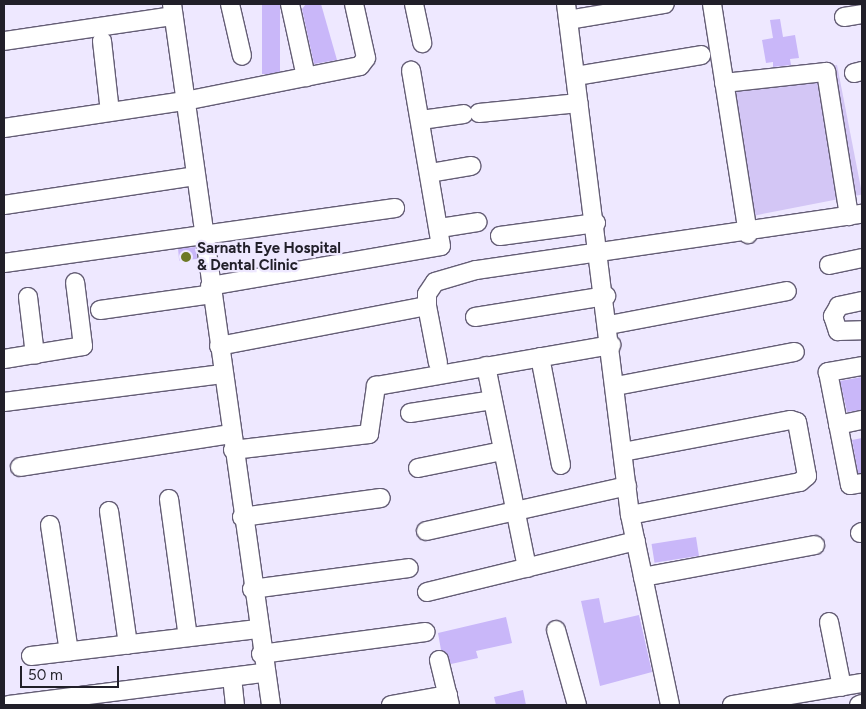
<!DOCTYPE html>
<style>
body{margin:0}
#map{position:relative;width:866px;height:709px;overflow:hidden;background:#eee8ff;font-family:Figtree,sans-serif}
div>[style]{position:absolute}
.green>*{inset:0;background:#d3c6f5;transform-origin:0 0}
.building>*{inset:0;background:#c9b7f9;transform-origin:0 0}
.roads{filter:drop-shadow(1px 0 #645d75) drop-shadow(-1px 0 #645d75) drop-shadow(0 1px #645d75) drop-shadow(0 -1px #645d75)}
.minor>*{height:18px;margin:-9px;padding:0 9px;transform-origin:9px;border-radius:9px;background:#fff}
.dots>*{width:14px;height:14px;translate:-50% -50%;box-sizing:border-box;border:2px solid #eee8ff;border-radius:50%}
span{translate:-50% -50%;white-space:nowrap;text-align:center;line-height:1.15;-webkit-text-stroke:4.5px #eee8ff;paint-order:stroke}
.poi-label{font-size:15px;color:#211f29;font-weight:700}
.left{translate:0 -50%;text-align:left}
.frame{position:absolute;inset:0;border:5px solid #211f29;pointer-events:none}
.scale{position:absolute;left:20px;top:666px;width:99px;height:22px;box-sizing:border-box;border:2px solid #211f29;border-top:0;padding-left:6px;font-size:15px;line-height:18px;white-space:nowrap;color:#211f29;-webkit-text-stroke:4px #eee8ff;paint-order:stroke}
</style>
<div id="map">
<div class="green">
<i style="left:837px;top:65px;width:132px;height:121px;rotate:79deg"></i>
</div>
<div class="building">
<i style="left:262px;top:4px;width:18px;height:70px"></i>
<i style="clip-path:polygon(306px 4px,321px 4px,337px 60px,314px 64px,302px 9px)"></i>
<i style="clip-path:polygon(780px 19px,783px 37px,795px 35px,799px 58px,790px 59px,791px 65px,773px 67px,773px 62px,766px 63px,762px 40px,773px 38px,770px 20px)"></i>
<i style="left:196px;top:247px;width:12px;height:18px;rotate:85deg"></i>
<i style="clip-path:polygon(862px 377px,862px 410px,847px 412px,840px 381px)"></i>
<i style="clip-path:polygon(862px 438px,862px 473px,858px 473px,852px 440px)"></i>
<i style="left:696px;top:537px;width:19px;height:45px;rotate:81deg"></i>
<i style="clip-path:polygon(599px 598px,604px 623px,639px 615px,652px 672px,600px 686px,581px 601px)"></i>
<i style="clip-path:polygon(506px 617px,512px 643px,476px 651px,478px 658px,451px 664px,441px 650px,438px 633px)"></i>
<i style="clip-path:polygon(523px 690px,526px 705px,496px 705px,494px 697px)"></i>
</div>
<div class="roads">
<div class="minor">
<i style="left:172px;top:4px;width:708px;rotate:81.96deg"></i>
<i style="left:230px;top:4px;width:53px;rotate:77deg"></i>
<i style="left:290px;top:4px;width:75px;rotate:77.6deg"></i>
<i style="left:414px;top:4px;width:40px;rotate:78deg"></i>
<i style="left:566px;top:4px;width:515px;rotate:82.86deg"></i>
<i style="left:630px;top:515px;width:194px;rotate:78.1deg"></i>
<i style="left:712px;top:4px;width:233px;rotate:81.1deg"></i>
<i style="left:844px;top:17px;width:18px;rotate:-9deg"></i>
<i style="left:568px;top:20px;width:98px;rotate:-9.4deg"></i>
<i style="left:4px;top:41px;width:171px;rotate:-8.4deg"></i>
<i style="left:102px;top:41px;width:71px;rotate:83.6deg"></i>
<i style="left:854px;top:73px;width:8px;rotate:-14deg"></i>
<i style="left:576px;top:76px;width:127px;rotate:-9.5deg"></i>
<i style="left:724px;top:83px;width:103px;rotate:-6.2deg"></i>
<i style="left:826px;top:72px;width:146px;rotate:80.9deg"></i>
<i style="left:479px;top:113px;width:100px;rotate:-5.7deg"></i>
<i style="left:421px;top:120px;width:43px;rotate:-7.9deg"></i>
<i style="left:4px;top:128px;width:183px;rotate:-8.5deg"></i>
<i style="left:185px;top:101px;width:178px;rotate:-11.3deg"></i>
<i style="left:360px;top:66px;width:10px;rotate:-53deg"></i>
<i style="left:366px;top:58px;width:55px;rotate:-102.5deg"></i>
<i style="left:430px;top:173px;width:42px;rotate:-9.7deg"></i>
<i style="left:4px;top:205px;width:193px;rotate:-8.6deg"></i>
<i style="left:440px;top:228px;width:38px;rotate:-9deg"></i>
<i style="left:500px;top:236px;width:97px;rotate:-7.7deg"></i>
<i style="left:4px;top:263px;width:395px;rotate:-8deg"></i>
<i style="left:829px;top:265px;width:34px;rotate:-12deg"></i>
<i style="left:210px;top:286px;width:234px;rotate:-9.8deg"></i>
<i style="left:441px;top:246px;width:178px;rotate:-99.7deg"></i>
<i style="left:28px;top:297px;width:58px;rotate:83.1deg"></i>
<i style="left:862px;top:301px;width:24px;rotate:168deg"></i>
<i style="left:839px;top:306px;width:12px;rotate:121deg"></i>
<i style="left:833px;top:316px;width:16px;rotate:72deg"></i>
<i style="left:838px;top:331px;width:24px;rotate:-2deg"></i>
<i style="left:427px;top:306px;width:12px;rotate:-90deg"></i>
<i style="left:427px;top:294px;width:14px;rotate:-56deg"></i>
<i style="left:435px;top:282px;width:43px;rotate:-16.3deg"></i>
<i style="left:476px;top:270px;width:390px;rotate:-8.3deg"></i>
<i style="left:100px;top:310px;width:113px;rotate:-8.1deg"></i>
<i style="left:475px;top:317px;width:133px;rotate:-9.1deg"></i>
<i style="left:609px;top:325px;width:181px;rotate:-10.8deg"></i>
<i style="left:219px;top:346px;width:212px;rotate:-10.9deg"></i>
<i style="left:427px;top:306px;width:58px;rotate:79.1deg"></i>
<i style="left:540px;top:357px;width:110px;rotate:79deg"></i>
<i style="left:4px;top:359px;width:80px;rotate:-9.3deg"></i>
<i style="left:83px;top:346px;width:64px;rotate:-97.1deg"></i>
<i style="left:486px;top:366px;width:206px;rotate:78.5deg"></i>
<i style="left:862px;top:366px;width:35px;rotate:170deg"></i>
<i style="left:828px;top:372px;width:115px;rotate:79deg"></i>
<i style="left:850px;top:485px;width:12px;rotate:-9deg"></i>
<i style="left:616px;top:386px;width:182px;rotate:-10.8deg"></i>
<i style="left:4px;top:402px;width:220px;rotate:-7.3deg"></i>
<i style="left:410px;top:413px;width:83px;rotate:-9deg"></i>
<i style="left:838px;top:425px;width:25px;rotate:-12deg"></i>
<i style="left:233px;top:450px;width:137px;rotate:-6.7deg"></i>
<i style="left:369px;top:434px;width:49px;rotate:-81.7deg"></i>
<i style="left:376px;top:386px;width:239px;rotate:-9.9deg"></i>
<i style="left:623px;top:452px;width:171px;rotate:-10.8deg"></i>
<i style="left:791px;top:420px;width:6px;rotate:18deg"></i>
<i style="left:797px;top:422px;width:55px;rotate:79.5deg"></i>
<i style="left:807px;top:476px;width:9px;rotate:139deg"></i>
<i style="left:800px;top:482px;width:173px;rotate:169deg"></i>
<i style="left:20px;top:467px;width:214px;rotate:-8.9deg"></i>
<i style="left:418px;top:468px;width:86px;rotate:-11.4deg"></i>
<i style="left:169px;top:499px;width:139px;rotate:82.2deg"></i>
<i style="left:109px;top:511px;width:135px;rotate:81.9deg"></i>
<i style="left:242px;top:517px;width:140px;rotate:-7.8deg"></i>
<i style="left:50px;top:525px;width:128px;rotate:81.5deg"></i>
<i style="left:426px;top:531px;width:206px;rotate:-12.6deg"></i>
<i style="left:860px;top:533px;width:2px;rotate:-27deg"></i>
<i style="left:643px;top:577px;width:175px;rotate:-10.5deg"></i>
<i style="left:252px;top:589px;width:158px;rotate:-7.6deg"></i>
<i style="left:427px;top:592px;width:215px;rotate:-13.7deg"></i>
<i style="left:829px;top:622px;width:66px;rotate:78.7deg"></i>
<i style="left:556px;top:630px;width:78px;rotate:74.4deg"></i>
<i style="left:261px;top:654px;width:166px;rotate:-7.6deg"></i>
<i style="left:31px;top:656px;width:228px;rotate:-6.8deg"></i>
<i style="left:439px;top:660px;width:46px;rotate:76.3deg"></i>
<i style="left:232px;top:677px;width:28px;rotate:84deg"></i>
<i style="left:9px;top:705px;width:257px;rotate:-7.2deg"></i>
<i style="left:391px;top:705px;width:58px;rotate:-10deg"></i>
<i style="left:732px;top:705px;width:132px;rotate:-9.6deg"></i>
<i style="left:859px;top:705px;width:3px;rotate:-18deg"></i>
</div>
</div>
<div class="dots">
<i style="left:186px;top:257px;background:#6d7925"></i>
</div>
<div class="poi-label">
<span class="left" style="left:197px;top:257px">Sarnath Eye Hospital<br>&amp; Dental Clinic</span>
</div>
<div class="frame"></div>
<div class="scale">50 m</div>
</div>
